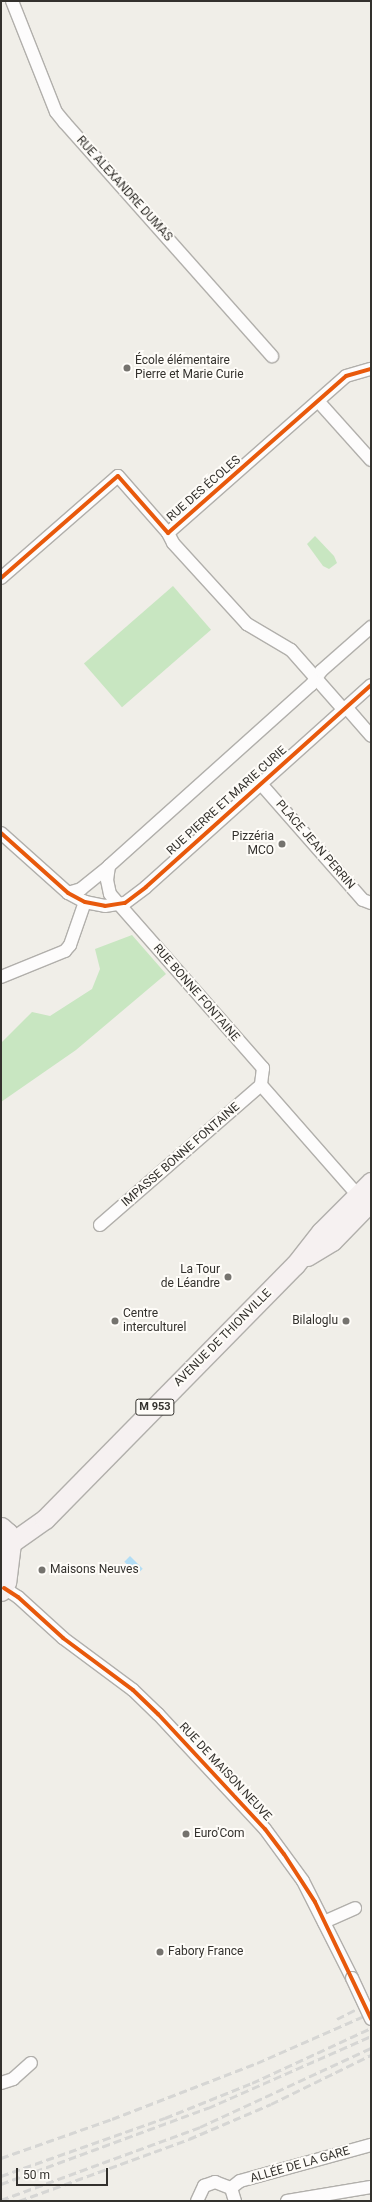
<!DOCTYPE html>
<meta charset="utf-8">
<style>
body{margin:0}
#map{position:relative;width:372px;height:2202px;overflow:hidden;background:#f0eee8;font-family:Roboto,sans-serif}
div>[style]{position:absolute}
.green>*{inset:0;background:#c8e6c1;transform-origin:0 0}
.water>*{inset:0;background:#b2ddf5;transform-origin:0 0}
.roads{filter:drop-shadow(1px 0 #b1afab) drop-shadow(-1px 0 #b1afab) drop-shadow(0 1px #b1afab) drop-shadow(0 -1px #b1afab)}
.street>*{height:12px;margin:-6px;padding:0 6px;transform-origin:6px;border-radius:6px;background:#fdfcfc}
.primary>*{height:19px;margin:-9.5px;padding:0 9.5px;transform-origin:9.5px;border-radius:9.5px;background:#f6f1f1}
.rail>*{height:3px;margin-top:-1.5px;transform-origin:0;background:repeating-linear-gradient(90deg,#d6d6d4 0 8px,transparent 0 12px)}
.bridges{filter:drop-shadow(1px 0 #b1afab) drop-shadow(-1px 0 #b1afab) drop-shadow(0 1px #b1afab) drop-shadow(0 -1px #b1afab)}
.street-bridge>*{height:12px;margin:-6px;padding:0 6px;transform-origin:6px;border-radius:6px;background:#fdfcfc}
.cycleway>*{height:4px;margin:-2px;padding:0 2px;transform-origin:2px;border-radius:2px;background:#e8590c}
.dots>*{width:11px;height:11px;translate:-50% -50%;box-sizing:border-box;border:2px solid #fefcf8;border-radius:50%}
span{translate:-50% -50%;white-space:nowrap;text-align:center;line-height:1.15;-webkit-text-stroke:4px #fefcf8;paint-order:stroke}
.shield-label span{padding:1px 3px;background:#fefcf8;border:1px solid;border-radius:3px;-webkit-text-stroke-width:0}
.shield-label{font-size:11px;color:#33312d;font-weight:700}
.street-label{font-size:12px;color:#33312d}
.poi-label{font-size:12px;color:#33312d}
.left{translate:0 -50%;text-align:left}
.right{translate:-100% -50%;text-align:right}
.frame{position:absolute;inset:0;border:2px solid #33312d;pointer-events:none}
.scale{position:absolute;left:16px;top:2168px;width:92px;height:18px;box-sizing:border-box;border:2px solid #33312d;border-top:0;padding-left:5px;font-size:12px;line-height:14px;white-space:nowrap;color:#33312d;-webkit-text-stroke:3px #fefcf8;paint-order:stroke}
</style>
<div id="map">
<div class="green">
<i style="clip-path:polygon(315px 536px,334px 556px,337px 563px,329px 569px,323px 566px,307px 544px)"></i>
<i style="left:173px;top:586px;width:58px;height:118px;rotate:49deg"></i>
<i style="clip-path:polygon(132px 935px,166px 974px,76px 1050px,1px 1102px,1px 1043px,32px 1012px,50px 1016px,92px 989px,100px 969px,95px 949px)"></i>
</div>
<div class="water">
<i style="left:130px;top:1556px;width:18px;height:8px;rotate:45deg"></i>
</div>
<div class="roads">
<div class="street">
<i style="left:12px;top:1px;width:119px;rotate:68.4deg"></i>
<i style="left:56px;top:112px;width:14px;rotate:51deg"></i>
<i style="left:65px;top:123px;width:312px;rotate:48.4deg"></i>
<i style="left:318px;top:401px;width:79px;rotate:48.1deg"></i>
<i style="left:168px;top:533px;width:11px;rotate:63deg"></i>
<i style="left:173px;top:543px;width:110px;rotate:47.6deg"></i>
<i style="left:247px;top:624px;width:51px;rotate:30.6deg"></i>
<i style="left:291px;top:650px;width:79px;rotate:48.6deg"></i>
<i style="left:1px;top:578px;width:155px;rotate:-41.1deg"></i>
<i style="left:118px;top:476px;width:76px;rotate:48.7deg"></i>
<i style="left:168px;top:533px;width:237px;rotate:-41.4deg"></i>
<i style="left:346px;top:376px;width:26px;rotate:-16deg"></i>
<i style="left:346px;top:707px;width:38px;rotate:49deg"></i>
<i style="left:261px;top:784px;width:154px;rotate:48.7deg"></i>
<i style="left:363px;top:900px;width:9px;rotate:21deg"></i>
<i style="left:1px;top:833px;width:90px;rotate:41.8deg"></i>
<i style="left:68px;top:893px;width:19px;rotate:28deg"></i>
<i style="left:85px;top:902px;width:20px;rotate:11deg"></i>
<i style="left:105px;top:906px;width:20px;rotate:-9deg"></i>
<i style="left:125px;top:903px;width:26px;rotate:-37deg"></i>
<i style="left:146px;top:887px;width:302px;rotate:-41.9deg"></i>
<i style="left:109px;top:866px;width:14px;rotate:98deg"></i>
<i style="left:107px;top:880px;width:14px;rotate:78deg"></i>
<i style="left:110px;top:894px;width:232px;rotate:48.7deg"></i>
<i style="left:263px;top:1068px;width:17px;rotate:97deg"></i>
<i style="left:68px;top:893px;width:14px;rotate:-17deg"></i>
<i style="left:81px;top:889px;width:36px;rotate:-39deg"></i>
<i style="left:109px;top:866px;width:271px;rotate:-41.9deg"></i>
<i style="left:311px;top:685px;width:17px;rotate:-54deg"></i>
<i style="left:321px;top:671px;width:67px;rotate:-41.3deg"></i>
<i style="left:1px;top:977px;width:69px;rotate:-22.1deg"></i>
<i style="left:65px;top:951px;width:8px;rotate:-50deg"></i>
<i style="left:70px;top:945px;width:46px;rotate:-70.8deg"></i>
<i style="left:261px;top:1085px;width:153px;rotate:48.7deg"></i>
<i style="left:100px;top:1225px;width:213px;rotate:-41deg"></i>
<i style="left:4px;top:1588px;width:17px;rotate:33deg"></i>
<i style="left:18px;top:1597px;width:61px;rotate:42.3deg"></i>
<i style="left:63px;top:1638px;width:87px;rotate:36.6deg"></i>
<i style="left:133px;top:1690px;width:35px;rotate:44deg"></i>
<i style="left:158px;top:1714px;width:157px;rotate:47.1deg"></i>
<i style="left:265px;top:1829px;width:64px;rotate:53.8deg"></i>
<i style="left:303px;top:1881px;width:109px;rotate:63.2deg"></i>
<i style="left:324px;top:1922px;width:34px;rotate:-24deg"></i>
<i style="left:1px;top:2083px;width:13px;rotate:-18deg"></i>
<i style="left:13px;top:2079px;width:24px;rotate:-42deg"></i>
<i style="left:231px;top:2188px;width:11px;rotate:-38deg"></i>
<i style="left:240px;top:2181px;width:136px;rotate:-15.4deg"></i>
<i style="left:197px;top:2201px;width:17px;rotate:-65deg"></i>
<i style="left:204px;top:2186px;width:12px;rotate:-20deg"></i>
<i style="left:215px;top:2182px;width:17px;rotate:21deg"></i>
<i style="left:231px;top:2188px;width:14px;rotate:73deg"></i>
<i style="left:287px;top:2201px;width:85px;rotate:-9.5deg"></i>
</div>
<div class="primary">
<i style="left:307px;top:1256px;width:29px;rotate:-31deg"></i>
<i style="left:332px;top:1241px;width:56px;rotate:-45.7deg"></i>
<i style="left:1px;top:1527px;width:9px;rotate:41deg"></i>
<i style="left:8px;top:1533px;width:10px;rotate:73deg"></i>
<i style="left:11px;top:1543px;width:39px;rotate:97deg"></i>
<i style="left:6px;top:1582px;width:10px;rotate:119deg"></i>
<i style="left:11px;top:1543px;width:42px;rotate:-35.2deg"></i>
<i style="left:45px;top:1519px;width:356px;rotate:-45.5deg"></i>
<i style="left:295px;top:1265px;width:42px;rotate:-51.8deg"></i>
<i style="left:321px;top:1232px;width:71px;rotate:-45deg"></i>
</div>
</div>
<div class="rail">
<i style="left:337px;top:2019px;width:38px;rotate:-27deg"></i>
<i style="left:1px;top:2158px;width:118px;rotate:-19.4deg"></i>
<i style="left:112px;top:2119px;width:155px;rotate:-21.1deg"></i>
<i style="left:257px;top:2063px;width:124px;rotate:-23.7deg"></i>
<i style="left:1px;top:2176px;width:174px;rotate:-19.5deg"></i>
<i style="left:165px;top:2118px;width:94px;rotate:-21.9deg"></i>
<i style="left:252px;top:2083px;width:131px;rotate:-24.8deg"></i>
<i style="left:1px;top:2184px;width:221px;rotate:-20.2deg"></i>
<i style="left:208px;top:2108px;width:178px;rotate:-23.8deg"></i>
<i style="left:1px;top:2200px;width:212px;rotate:-20.1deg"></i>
<i style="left:200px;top:2127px;width:188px;rotate:-24.8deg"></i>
<i style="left:19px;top:2201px;width:181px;rotate:-20deg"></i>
<i style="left:189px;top:2139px;width:89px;rotate:-23.1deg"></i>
<i style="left:271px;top:2104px;width:111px;rotate:-26.1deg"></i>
</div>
<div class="bridges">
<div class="street-bridge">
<i style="left:352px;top:1978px;width:45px;rotate:65.1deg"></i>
</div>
</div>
<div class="cycleway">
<i style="left:1px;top:578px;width:155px;rotate:-41.1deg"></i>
<i style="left:118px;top:476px;width:76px;rotate:48.7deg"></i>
<i style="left:168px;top:533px;width:237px;rotate:-41.4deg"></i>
<i style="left:346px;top:376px;width:26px;rotate:-16deg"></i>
<i style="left:1px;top:833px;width:90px;rotate:41.8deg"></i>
<i style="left:68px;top:893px;width:19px;rotate:28deg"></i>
<i style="left:85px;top:902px;width:20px;rotate:11deg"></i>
<i style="left:105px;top:906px;width:20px;rotate:-9deg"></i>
<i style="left:125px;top:903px;width:26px;rotate:-37deg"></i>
<i style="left:146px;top:887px;width:302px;rotate:-41.9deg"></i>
<i style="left:4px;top:1588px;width:17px;rotate:33deg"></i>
<i style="left:18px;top:1597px;width:61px;rotate:42.3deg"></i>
<i style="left:63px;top:1638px;width:87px;rotate:36.6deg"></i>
<i style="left:133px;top:1690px;width:35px;rotate:44deg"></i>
<i style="left:158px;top:1714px;width:157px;rotate:47.1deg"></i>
<i style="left:265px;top:1829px;width:31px;rotate:53deg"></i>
<i style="left:284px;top:1854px;width:57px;rotate:57.1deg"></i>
<i style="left:315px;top:1902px;width:130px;rotate:64.4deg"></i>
</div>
<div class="dots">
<i style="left:127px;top:368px;background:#75736e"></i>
<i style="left:282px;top:844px;background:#75736e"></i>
<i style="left:228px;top:1277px;background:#75736e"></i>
<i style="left:115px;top:1321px;background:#75736e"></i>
<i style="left:346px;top:1321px;background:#75736e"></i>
<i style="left:42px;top:1570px;background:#75736e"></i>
<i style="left:186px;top:1834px;background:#75736e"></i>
<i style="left:160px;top:1952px;background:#75736e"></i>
</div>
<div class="shield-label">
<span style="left:155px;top:1407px">M 953</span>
</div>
<div class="street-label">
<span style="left:124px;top:189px;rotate:48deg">RUE ALEXANDRE DUMAS</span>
<span style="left:204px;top:489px;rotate:-41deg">RUE DES ÉCOLES</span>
<span style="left:227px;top:801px;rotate:-42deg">RUE PIERRE ET MARIE CURIE</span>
<span style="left:315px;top:845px;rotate:49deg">PLACE JEAN PERRIN</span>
<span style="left:196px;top:993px;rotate:49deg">RUE BONNE FONTAINE</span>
<span style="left:181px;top:1155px;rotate:-41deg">IMPASSE BONNE FONTAINE</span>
<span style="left:223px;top:1338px;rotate:-45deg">AVENUE DE THIONVILLE</span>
<span style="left:225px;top:1772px;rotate:47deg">RUE DE MAISON NEUVE</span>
<span style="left:300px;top:2165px;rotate:-16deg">ALLÉE DE LA GARE</span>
</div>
<div class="poi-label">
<span class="left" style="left:135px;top:368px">École élémentaire<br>Pierre et Marie Curie</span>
<span class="right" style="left:274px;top:844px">Pizzéria<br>MCO</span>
<span class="right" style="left:220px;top:1277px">La Tour<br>de Léandre</span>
<span class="left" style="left:123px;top:1321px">Centre<br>interculturel</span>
<span class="right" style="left:338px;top:1321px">Bilaloglu</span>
<span class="left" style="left:50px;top:1570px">Maisons Neuves</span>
<span class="left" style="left:194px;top:1834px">Euro'Com</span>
<span class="left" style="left:168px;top:1952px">Fabory France</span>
</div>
<div class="frame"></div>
<div class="scale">50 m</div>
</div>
